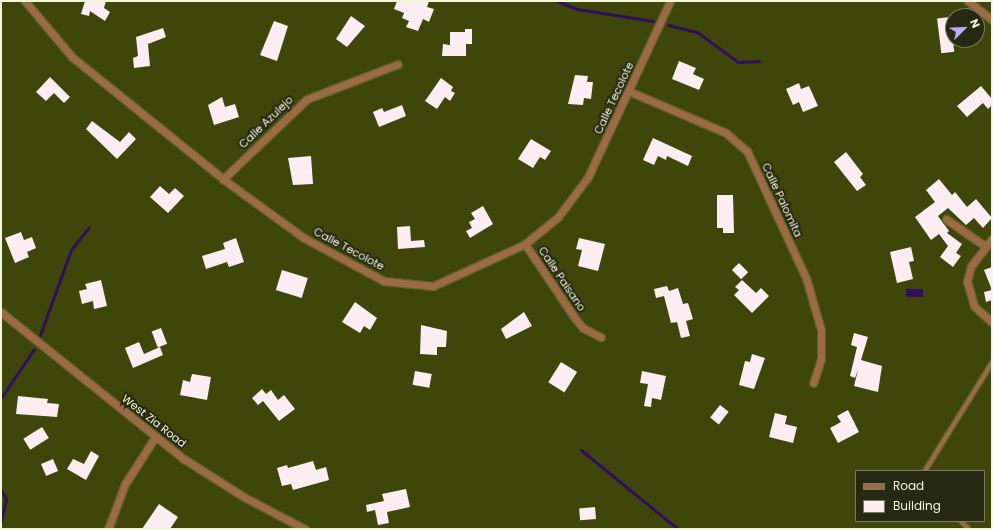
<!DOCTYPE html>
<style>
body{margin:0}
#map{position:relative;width:993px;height:530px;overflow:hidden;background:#3f460a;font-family:Poppins,sans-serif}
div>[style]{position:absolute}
.water>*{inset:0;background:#310f5f;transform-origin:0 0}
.stream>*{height:3px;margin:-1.5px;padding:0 1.5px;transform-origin:1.5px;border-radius:1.5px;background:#310f5f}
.building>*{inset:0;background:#fbedf1;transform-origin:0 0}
.roads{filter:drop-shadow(1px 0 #5b622b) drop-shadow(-1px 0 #5b622b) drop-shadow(0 1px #5b622b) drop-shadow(0 -1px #5b622b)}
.lane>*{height:3.5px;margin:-1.75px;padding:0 1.75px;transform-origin:1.75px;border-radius:1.75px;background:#9e6a44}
.street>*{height:7px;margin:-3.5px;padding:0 3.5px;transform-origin:3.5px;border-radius:3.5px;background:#9e6a44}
span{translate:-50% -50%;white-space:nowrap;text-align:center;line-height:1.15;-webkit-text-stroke:4px #272a13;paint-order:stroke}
.street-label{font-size:11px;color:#f1f7d9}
.frame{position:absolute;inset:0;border:2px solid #f1f7d9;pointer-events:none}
.legend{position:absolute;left:855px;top:470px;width:130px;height:52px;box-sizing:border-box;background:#272a13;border:1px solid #787c62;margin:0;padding:5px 7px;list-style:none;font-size:12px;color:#f1f7d9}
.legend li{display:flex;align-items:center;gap:8px;height:20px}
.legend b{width:20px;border:1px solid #787c62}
.north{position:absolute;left:945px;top:8px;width:40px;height:40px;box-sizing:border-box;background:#272a13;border:1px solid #787c62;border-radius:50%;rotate:66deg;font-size:11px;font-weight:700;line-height:16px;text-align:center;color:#f1f7d9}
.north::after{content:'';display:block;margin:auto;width:14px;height:18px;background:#bda9f5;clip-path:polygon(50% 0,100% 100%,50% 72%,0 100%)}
</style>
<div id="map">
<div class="water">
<i style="left:906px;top:289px;width:17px;height:8px"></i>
</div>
<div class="stream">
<i style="left:557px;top:1px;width:22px;rotate:22deg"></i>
<i style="left:577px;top:9px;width:77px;rotate:9deg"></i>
<i style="left:668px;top:25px;width:30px;rotate:14deg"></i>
<i style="left:697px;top:32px;width:51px;rotate:36.2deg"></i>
<i style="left:738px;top:62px;width:21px;rotate:-3deg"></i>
<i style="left:40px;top:335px;width:90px;rotate:-70deg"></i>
<i style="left:71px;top:250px;width:29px;rotate:-52deg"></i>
<i style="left:1px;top:398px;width:59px;rotate:-56deg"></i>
<i style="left:581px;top:450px;width:125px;rotate:39.2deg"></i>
<i style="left:1px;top:490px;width:10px;rotate:61deg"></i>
<i style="left:6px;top:499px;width:22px;rotate:103deg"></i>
</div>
<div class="building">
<i style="clip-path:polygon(85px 1px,106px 1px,104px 8px,110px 12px,105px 21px,90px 11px,89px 16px,81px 14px)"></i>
<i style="clip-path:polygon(397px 1px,429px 1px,427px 7px,434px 9px,429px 22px,423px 19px,418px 31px,406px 27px,409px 21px,402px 18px,404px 13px,394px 9px)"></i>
<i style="clip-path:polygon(351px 16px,365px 26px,347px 47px,336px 39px)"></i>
<i style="left:950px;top:17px;width:35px;height:13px;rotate:83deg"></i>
<i style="clip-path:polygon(274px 21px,288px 26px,277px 61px,260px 55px)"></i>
<i style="clip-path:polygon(163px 28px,166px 37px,148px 44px,150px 66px,134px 68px,133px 58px,138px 56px,136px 37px)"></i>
<i style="clip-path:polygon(465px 29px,472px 29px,472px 44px,466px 44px,466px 56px,442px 56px,443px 44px,450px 45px,450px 32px,465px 32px)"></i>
<i style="clip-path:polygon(679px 61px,696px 68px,693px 74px,704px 79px,699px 90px,672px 79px)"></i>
<i style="clip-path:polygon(575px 75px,588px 76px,587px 82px,593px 82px,591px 99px,584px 98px,583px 105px,568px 104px)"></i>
<i style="clip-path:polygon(50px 77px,70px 97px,64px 103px,54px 93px,46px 101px,36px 92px)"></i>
<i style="clip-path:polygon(441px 78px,453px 87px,451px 91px,455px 93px,450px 101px,445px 97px,437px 109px,425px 101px)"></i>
<i style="clip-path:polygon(799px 83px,801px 89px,809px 86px,818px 106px,803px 112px,799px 102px,793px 105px,786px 89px)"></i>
<i style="clip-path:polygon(981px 86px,992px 99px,992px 105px,988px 109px,983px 103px,967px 117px,957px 106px)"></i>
<i style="clip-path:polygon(222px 97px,225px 107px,235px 104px,239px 117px,214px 125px,208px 105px)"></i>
<i style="clip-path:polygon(402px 105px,406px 116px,379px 127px,373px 112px,382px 108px,384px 112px)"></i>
<i style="clip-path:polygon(92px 121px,120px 142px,129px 132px,136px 139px,117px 159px,86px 129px)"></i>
<i style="clip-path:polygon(653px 138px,692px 156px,688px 166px,667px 156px,666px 160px,658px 156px,654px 165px,643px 160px)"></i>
<i style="clip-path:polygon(531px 139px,551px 151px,545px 160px,540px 157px,533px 168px,518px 159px)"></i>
<i style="clip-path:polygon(846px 152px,863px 174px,860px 177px,866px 185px,857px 191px,834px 162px)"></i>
<i style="clip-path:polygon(311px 156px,313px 184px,293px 185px,288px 158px)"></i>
<i style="clip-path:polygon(939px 179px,952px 195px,955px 192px,967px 207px,976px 199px,992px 218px,983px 228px,974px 218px,966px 225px,948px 208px,938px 216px,949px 231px,947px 233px,962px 244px,956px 253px,961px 256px,953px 267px,940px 257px,948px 246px,939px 234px,931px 240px,915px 217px,935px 202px,926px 190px)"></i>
<i style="clip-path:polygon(160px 186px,169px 194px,175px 188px,184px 196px,168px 213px,150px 197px)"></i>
<i style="clip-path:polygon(717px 195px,733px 195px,734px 233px,723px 233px,723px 228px,717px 228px)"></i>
<i style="clip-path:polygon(483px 206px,493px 224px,470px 238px,466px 231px,472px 228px,469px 222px,475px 219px,471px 213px)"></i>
<i style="clip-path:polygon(410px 226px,411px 241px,424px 240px,425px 247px,398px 249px,397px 227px)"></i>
<i style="clip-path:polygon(21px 232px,24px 240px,32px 237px,36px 248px,27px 252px,29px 257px,15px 263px,5px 238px)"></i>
<i style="clip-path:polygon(236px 238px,244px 262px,229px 267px,227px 262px,206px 269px,202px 256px,225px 249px,223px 243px)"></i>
<i style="clip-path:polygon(579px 238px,605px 244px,598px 271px,578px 266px,582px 250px,576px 249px)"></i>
<i style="clip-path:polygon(911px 247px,914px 261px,909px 262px,913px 279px,897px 283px,890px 252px)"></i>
<i style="left:739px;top:263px;width:13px;height:10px;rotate:45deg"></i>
<i style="clip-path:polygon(992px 267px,992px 290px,984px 270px)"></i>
<i style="left:282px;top:270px;width:27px;height:21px;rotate:17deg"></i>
<i style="clip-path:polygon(101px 280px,107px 306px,94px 309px,93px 301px,82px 304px,79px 291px,87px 289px,85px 284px)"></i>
<i style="clip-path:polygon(742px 280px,756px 293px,761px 288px,769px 296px,752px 313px,734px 295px,739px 290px,735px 287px)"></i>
<i style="clip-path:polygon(667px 286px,669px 291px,678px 288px,683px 304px,688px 303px,693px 319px,686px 321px,690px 336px,681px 338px,677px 322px,671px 323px,664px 296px,656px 298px,654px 289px)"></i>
<i style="clip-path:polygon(992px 290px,992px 300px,986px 302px,984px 292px)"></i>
<i style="clip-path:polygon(355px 302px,377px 318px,370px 330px,364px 326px,360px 333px,342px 322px)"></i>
<i style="clip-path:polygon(524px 312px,532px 326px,506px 339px,501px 329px)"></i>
<i style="clip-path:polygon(421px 325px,447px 331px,446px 347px,437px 347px,437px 355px,420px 354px)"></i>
<i style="left:161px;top:328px;width:17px;height:10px;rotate:69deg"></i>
<i style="clip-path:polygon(854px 333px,868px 337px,861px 360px,882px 366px,878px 392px,854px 386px,858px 370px,855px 378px,850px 376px,857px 347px,851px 345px)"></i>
<i style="clip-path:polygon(139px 342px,144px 354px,160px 347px,163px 355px,133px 368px,125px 348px)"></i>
<i style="clip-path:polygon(752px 354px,765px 358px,754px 389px,739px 385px,745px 361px,750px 362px)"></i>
<i style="left:561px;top:362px;width:19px;height:24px;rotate:32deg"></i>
<i style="left:415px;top:371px;width:17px;height:14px;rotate:10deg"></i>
<i style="clip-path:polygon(642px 371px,666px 376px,661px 400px,652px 398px,651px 407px,644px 406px,648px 384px,640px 383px)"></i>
<i style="clip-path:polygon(192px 374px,211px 377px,207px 400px,180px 395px,183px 380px,190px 382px)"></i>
<i style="clip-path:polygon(262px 389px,266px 394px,271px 390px,278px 400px,284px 395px,295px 409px,279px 421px,263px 401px,258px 405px,252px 398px)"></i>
<i style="clip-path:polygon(18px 396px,48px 399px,47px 403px,59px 404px,57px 417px,16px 414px)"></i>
<i style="left:720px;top:405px;width:11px;height:16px;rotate:38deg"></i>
<i style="clip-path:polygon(848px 410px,859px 432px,838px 443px,830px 428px,841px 422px,837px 416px)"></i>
<i style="clip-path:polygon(775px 413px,787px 416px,785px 424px,797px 427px,793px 443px,769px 437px)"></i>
<i style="left:42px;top:427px;width:13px;height:22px;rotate:58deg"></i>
<i style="clip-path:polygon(91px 451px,99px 456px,86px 480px,67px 469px,73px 459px,84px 464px)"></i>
<i style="left:53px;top:459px;width:13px;height:13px;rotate:67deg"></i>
<i style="clip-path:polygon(313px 461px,316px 470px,326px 467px,329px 480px,293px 490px,291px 484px,282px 486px,277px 468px,287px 465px,288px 468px)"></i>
<i style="clip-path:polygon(406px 489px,410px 507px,387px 512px,389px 523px,378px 525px,375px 510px,367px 512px,366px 505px,384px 501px,382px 494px)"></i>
<i style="clip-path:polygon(159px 504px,178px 517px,170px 529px,142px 529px)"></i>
<i style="left:595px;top:507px;width:12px;height:16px;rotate:85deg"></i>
</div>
<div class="roads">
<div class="lane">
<i style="left:925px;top:471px;width:127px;rotate:-58.2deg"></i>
<i style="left:961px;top:521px;width:11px;rotate:45deg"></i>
</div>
<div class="street">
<i style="left:25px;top:1px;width:73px;rotate:50deg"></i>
<i style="left:72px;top:57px;width:194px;rotate:38.9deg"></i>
<i style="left:223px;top:179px;width:100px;rotate:36.1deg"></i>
<i style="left:304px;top:238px;width:91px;rotate:28.3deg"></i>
<i style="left:384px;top:281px;width:49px;rotate:5.8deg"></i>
<i style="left:433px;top:286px;width:101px;rotate:-24.5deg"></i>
<i style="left:525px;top:244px;width:43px;rotate:-39.3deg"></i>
<i style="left:558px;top:217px;width:50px;rotate:-53.1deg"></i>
<i style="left:588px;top:177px;width:194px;rotate:-65deg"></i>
<i style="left:968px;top:1px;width:31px;rotate:38deg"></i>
<i style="left:631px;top:92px;width:103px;rotate:23.3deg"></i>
<i style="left:726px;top:133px;width:28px;rotate:41deg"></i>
<i style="left:747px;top:151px;width:140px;rotate:65.1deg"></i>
<i style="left:806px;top:278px;width:54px;rotate:73.9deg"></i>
<i style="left:821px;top:330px;width:29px;rotate:90deg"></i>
<i style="left:821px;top:359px;width:25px;rotate:108deg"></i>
<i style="left:223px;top:179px;width:116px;rotate:-43.6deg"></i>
<i style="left:307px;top:99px;width:97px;rotate:-21deg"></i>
<i style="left:946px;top:219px;width:47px;rotate:34.7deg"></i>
<i style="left:992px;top:239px;width:34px;rotate:128deg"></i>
<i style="left:971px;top:266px;width:16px;rotate:105deg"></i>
<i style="left:967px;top:281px;width:26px;rotate:74deg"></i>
<i style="left:974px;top:306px;width:24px;rotate:42deg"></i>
<i style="left:525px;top:244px;width:88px;rotate:56.1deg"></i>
<i style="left:574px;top:317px;width:14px;rotate:51deg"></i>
<i style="left:583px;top:328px;width:20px;rotate:27deg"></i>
<i style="left:1px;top:312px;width:235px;rotate:38.8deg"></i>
<i style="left:184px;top:459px;width:71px;rotate:32.3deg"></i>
<i style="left:244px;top:497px;width:69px;rotate:27.7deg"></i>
<i style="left:108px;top:529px;width:48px;rotate:-69.3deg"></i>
<i style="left:125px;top:484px;width:56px;rotate:-57.4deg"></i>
</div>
</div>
<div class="street-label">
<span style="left:614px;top:98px;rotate:-65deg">Calle Tecolote</span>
<span style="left:266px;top:122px;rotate:-44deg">Calle Azulejo</span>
<span style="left:782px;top:200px;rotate:65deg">Calle Palomita</span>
<span style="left:349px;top:249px;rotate:28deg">Calle Tecolote</span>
<span style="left:562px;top:279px;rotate:56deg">Calle Paisano</span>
<span style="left:154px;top:421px;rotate:38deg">West Zia Road</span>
</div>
<div class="frame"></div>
<ul class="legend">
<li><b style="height:5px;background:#9e6a44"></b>Road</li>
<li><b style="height:11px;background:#fbedf1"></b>Building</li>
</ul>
<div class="north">N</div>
</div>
